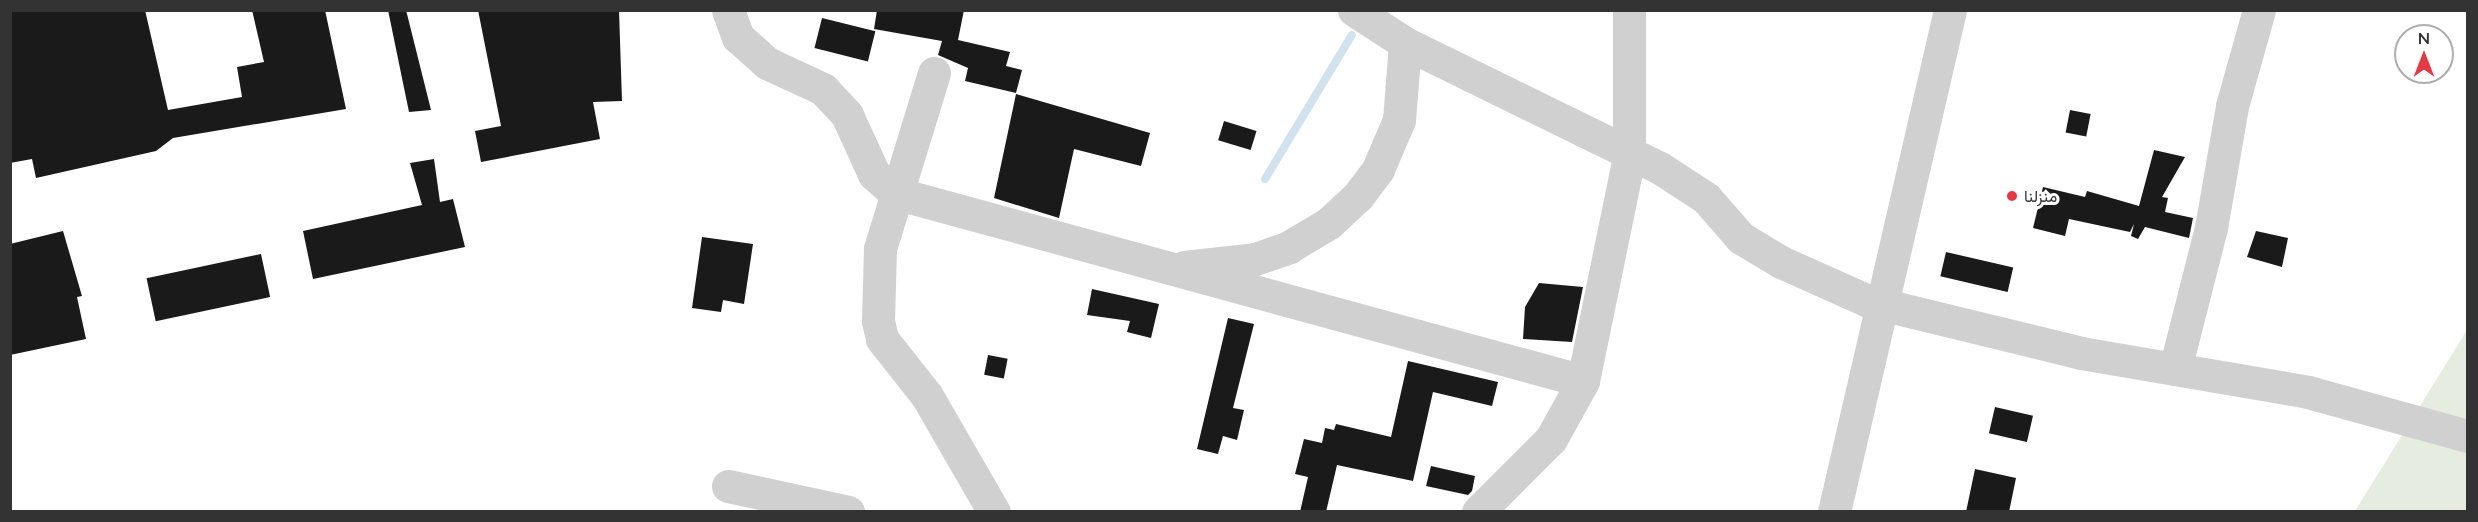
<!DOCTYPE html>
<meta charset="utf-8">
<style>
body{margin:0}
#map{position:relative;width:2478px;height:522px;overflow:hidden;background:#fff;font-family:Lato,Vazirmatn,sans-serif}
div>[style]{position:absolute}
.green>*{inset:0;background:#e6ecdf}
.stream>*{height:8px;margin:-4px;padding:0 4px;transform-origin:4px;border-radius:4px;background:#cfe2ee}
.building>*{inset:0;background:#1a1a1a;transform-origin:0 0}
.minor>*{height:33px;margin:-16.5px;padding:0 16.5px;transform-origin:16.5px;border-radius:16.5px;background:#d0d0d0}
.dots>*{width:16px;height:16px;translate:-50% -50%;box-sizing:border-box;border:3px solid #fff;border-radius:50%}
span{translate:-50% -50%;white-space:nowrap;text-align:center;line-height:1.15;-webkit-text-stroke:6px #fff;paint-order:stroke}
.poi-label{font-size:16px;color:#333}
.left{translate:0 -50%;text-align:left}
.frame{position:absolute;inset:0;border:12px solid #333;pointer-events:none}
.north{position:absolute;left:2394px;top:24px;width:60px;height:60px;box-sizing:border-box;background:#fff;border:2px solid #adadad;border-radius:50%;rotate:0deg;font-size:16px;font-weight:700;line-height:24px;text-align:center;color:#333}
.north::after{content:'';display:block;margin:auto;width:21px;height:27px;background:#e63946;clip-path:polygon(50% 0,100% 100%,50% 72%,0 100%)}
</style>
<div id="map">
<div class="green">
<i style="clip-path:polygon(2467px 330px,2467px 511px,2355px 511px)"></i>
</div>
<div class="stream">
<i style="left:1265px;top:179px;width:168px;rotate:-58.9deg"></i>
</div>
<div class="building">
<i style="clip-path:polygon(10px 10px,145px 10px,168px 110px,242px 97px,237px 67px,264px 62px,252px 10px,325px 10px,346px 109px,173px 138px,156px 151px,36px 178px,32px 159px,10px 163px)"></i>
<i style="clip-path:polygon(388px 10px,406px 10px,431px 110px,409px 112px)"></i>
<i style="clip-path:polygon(478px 10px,619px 10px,622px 101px,593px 102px,600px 139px,481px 162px,475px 131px,501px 126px)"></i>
<i style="clip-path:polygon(877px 10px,964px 10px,958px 40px,1010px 52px,1006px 66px,1022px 70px,1016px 93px,965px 81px,968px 68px,938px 55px,942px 41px,874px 29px)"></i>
<i style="left:822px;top:18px;width:55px;height:31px;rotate:14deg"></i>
<i style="clip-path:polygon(1016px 94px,1150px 133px,1141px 166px,1074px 149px,1059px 218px,994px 198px)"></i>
<i style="left:2070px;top:110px;width:21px;height:23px;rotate:11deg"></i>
<i style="left:1224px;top:121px;width:34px;height:20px;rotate:17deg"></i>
<i style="clip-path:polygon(2154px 150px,2185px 157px,2162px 197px,2168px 198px,2165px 212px,2193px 218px,2189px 238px,2145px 227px,2138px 239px,2131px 236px,2134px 224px,2130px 232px,2069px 219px,2065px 236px,2033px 228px,2043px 187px,2085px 197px,2087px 191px,2139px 206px)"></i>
<i style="clip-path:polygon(434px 159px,440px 202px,453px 199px,465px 247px,313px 279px,303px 231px,422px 205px,410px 163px)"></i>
<i style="clip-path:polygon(63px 231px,82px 296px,77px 297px,86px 339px,10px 355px,10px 244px)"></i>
<i style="clip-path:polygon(2256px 231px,2288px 238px,2282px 267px,2247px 257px)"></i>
<i style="clip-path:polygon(702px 237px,753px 244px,744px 304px,723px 300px,721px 312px,692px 308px)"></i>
<i style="left:1946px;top:252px;width:69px;height:25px;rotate:13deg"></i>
<i style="left:261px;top:254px;width:44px;height:117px;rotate:78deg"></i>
<i style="clip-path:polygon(1539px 283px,1583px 287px,1572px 342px,1523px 339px,1525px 307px)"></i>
<i style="clip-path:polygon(1092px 289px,1159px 304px,1151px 338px,1127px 332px,1130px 321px,1087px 315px)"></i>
<i style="clip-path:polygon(1228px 318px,1254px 324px,1233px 408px,1244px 410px,1237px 440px,1223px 436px,1218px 454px,1197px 449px)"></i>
<i style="left:988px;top:355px;width:20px;height:20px;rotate:11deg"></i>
<i style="clip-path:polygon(1408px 361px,1498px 382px,1492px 406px,1433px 392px,1413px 481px,1337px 465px,1326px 512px,1300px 512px,1308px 477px,1295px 474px,1304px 439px,1322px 443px,1325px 428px,1334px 430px,1336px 424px,1391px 437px)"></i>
<i style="left:1995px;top:407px;width:39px;height:27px;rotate:13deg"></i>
<i style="clip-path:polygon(1431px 466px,1475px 476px,1472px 491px,1468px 495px,1426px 486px)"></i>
<i style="clip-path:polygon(1975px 469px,2016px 478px,2009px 512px,1966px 512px)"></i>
</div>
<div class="minor">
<i style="left:728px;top:10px;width:29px;rotate:70deg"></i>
<i style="left:738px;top:37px;width:39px;rotate:42deg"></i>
<i style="left:767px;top:63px;width:62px;rotate:24.9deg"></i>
<i style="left:823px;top:89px;width:35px;rotate:47deg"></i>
<i style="left:847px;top:115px;width:65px;rotate:65.4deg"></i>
<i style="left:874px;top:174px;width:28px;rotate:42deg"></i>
<i style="left:895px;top:193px;width:713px;rotate:15.28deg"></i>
<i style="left:1354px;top:10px;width:61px;rotate:32.9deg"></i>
<i style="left:1405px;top:43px;width:284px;rotate:26.1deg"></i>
<i style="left:1660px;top:168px;width:55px;rotate:33.1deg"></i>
<i style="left:1706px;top:198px;width:53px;rotate:48.8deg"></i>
<i style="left:1741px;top:238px;width:47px;rotate:31deg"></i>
<i style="left:1781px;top:262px;width:95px;rotate:24.1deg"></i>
<i style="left:1868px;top:301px;width:219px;rotate:13.7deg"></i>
<i style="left:2081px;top:353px;width:230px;rotate:9.7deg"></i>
<i style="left:2308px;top:392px;width:166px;rotate:15.4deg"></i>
<i style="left:934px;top:73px;width:184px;rotate:107.1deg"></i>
<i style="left:880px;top:249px;width:72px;rotate:91.6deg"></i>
<i style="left:878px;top:321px;width:18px;rotate:77deg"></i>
<i style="left:882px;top:339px;width:73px;rotate:51.7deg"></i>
<i style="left:927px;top:396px;width:134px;rotate:60deg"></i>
<i style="left:1184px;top:267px;width:71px;rotate:-6.4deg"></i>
<i style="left:1255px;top:259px;width:36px;rotate:-19deg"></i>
<i style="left:1289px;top:247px;width:47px;rotate:-31deg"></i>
<i style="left:1329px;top:223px;width:40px;rotate:-43deg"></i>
<i style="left:1358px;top:196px;width:34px;rotate:-53deg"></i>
<i style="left:1378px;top:169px;width:53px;rotate:-66.8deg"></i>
<i style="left:1399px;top:120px;width:77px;rotate:-85.5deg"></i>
<i style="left:2175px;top:369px;width:146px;rotate:-75.7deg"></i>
<i style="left:2211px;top:228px;width:124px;rotate:-80.2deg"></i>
<i style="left:2232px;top:106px;width:100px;rotate:-74.3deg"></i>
<i style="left:728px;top:486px;width:123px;rotate:12.2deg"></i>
<i style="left:1478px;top:512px;width:103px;rotate:-45deg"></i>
<i style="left:1551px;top:439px;width:66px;rotate:-61.1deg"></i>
<i style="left:1583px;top:381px;width:229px;rotate:-78.4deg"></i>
<i style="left:1629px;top:157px;width:147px;rotate:-90deg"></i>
<i style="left:1834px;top:512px;width:515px;rotate:-76.99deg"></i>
</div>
<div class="dots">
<i style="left:2012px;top:196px;background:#e63946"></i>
</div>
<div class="poi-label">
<span class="left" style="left:2024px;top:196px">منزلنا</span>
</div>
<div class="frame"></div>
<div class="north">N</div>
</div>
